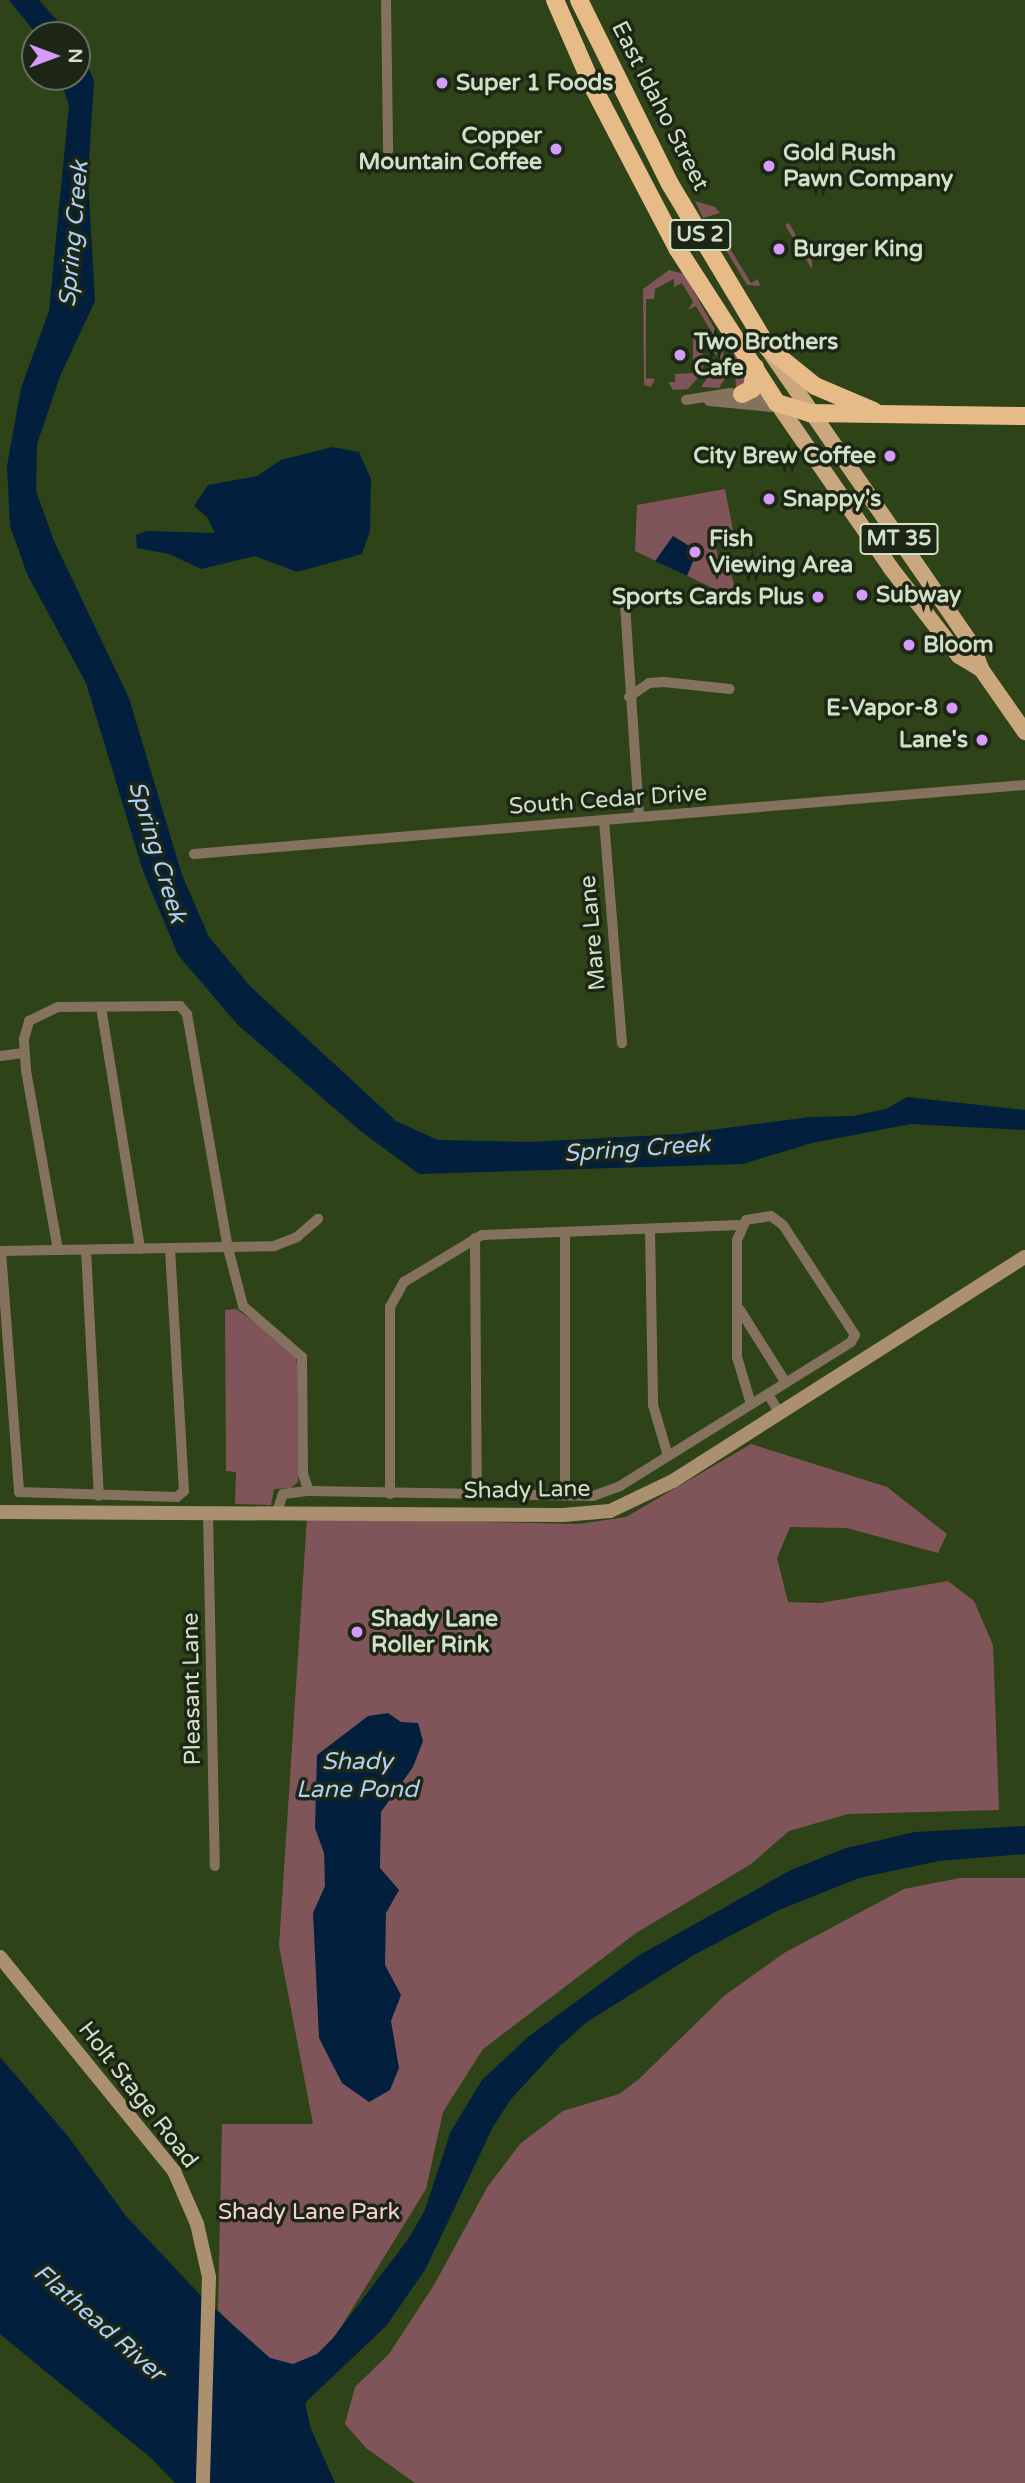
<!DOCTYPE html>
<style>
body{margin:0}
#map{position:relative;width:1025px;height:2483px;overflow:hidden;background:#2e4318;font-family:"Varela Round",sans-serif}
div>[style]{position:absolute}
.green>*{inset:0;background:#80555a}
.water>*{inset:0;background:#02203d}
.street>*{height:10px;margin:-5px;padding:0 5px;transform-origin:5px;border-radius:5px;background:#84725e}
.secondary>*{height:14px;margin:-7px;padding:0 7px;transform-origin:7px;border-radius:7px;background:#ab906f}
.primary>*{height:16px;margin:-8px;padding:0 8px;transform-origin:8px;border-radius:8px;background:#caa77d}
.highway>*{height:18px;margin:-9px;padding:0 9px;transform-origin:9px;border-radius:9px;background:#e6bb88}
.dots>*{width:19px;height:19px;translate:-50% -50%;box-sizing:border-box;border:4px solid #1d2614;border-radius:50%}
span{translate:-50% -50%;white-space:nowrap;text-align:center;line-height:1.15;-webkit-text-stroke:7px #1d2614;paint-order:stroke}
.shield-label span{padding:2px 5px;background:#1d2614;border:2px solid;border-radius:5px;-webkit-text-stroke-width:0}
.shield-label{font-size:21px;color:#d2e0c8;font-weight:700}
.poi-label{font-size:23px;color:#d2e0c8;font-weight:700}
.left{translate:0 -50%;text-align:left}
.right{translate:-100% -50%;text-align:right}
.street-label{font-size:23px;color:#d2e0c8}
.park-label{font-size:23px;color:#f9d1d5}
.water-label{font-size:24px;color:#acd0f8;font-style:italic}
.north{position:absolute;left:21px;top:21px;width:70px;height:70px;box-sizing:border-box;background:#1d2614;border:2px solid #65705c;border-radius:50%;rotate:90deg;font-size:19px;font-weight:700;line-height:28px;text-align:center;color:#d2e0c8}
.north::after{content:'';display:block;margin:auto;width:24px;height:32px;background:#d59bfb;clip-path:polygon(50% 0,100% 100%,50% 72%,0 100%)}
</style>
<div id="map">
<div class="green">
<i style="clip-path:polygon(695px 201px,715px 207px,720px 213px,703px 218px)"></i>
<i style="clip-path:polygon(789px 223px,805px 252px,812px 244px,812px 269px,785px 225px)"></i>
<i style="clip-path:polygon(731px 235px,726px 242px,751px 283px,758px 279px,760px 286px,747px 285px,720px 240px)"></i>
<i style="clip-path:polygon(669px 270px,684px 274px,722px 342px,726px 377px,719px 388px,701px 387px,709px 375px,715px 379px,721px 359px,714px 352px,721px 348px,696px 306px,688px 310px,693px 302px,682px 283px,674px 287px,674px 279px,655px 289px,654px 299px,646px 299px,646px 378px,655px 379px,651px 387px,644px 385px,643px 289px)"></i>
<i style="clip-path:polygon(693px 336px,705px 359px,702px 373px,688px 389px,673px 390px,668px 382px,675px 382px,675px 374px,693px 373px)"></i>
<i style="clip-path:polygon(734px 352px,749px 373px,749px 381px,736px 389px)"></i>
<i style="clip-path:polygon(725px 489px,733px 530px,713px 534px,719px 562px,731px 574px,738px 600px,635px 551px,637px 505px)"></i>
<i style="clip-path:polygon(236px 1309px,295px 1351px,297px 1365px,298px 1482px,291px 1488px,274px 1489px,271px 1505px,235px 1504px,236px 1472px,226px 1471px,225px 1310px)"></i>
<i style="clip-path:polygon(751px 1444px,887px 1487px,947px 1534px,938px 1553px,847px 1528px,790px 1527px,777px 1558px,788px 1602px,820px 1603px,948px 1581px,974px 1601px,993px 1645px,999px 1810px,848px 1814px,789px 1831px,751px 1864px,636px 1933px,483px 2049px,443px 2112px,426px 2189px,299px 2395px,218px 2310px,222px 2124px,313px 2124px,279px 1946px,307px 1518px,579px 1524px,626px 1517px)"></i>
<i style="clip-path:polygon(960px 1878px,1025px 1878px,1025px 2483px,415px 2483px,366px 2448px,345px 2424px,355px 2387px,389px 2354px,434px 2285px,488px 2186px,520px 2144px,563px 2111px,619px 2094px,639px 2079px,724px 1996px,784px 1953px,904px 1889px)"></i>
</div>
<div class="water">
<i style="clip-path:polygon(9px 0,39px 0,70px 35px,37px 35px)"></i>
<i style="clip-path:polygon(77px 44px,94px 80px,88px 178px,95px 301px,61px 374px,37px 444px,36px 491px,54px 541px,129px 698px,182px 875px,209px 937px,250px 986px,396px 1121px,438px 1140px,530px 1142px,680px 1134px,810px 1117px,853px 1116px,886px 1109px,907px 1097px,1025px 1110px,1025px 1130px,911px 1124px,812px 1143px,743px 1164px,419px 1174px,363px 1133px,238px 1025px,178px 955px,143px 871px,86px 683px,27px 574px,10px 526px,7px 466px,21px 388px,49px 311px,69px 105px,59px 77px,77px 77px)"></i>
<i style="clip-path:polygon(332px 447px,359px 452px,371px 479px,370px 531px,362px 554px,297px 572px,255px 556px,201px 569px,169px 554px,137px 548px,136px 535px,147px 531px,215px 533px,207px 517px,194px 506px,208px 485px,257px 476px,281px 460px)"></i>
<i style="clip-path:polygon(673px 536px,691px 547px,694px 559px,687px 576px,655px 561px)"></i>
<i style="clip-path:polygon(388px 1713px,401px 1722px,418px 1723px,423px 1741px,413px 1767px,381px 1812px,380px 1868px,399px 1890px,386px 1913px,385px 1965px,401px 1995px,391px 2021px,399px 2068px,390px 2090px,369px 2102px,342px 2083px,319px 2038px,313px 1913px,325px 1886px,324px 1853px,315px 1828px,317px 1755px,368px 1716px)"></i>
<i style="clip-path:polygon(1025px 1826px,1025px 1854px,939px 1861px,859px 1878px,779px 1910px,694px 1955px,587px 2022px,561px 2045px,511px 2099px,493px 2127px,425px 2270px,386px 2326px,305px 2403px,311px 2429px,335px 2483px,175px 2483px,151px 2458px,0 2334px,0 2057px,67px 2135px,126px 2216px,204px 2299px,270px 2358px,293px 2364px,317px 2354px,333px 2338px,409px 2238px,425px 2210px,450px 2133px,482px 2080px,528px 2037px,638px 1956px,791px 1870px,846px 1848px,915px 1832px)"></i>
</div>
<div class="street">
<i style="left:386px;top:0;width:150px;rotate:89.2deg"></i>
<i style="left:686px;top:400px;width:45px;rotate:-9deg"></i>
<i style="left:730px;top:393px;width:44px;rotate:10.5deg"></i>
<i style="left:709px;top:401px;width:62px;rotate:5.5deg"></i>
<i style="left:771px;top:407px;width:7px;rotate:-34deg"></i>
<i style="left:625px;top:604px;width:213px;rotate:86.2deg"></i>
<i style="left:629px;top:697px;width:24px;rotate:-35deg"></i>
<i style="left:649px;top:683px;width:15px;rotate:-4deg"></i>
<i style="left:664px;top:682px;width:66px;rotate:6.1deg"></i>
<i style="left:604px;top:820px;width:224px;rotate:85.4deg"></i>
<i style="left:194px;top:854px;width:834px;rotate:-4.75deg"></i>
<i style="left:101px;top:1007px;width:245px;rotate:80.8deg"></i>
<i style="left:0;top:1056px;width:24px;rotate:-7deg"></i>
<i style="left:650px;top:1230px;width:175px;rotate:89deg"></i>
<i style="left:653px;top:1405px;width:53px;rotate:73.6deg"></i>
<i style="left:565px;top:1232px;width:263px;rotate:90deg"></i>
<i style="left:475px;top:1238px;width:257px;rotate:89.6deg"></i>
<i style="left:58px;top:1250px;width:183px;rotate:-100.1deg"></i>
<i style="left:26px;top:1070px;width:31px;rotate:-94deg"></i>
<i style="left:24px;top:1039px;width:19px;rotate:-74deg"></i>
<i style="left:29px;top:1021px;width:32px;rotate:-26deg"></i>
<i style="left:58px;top:1007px;width:122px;rotate:-0.5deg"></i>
<i style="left:180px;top:1006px;width:11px;rotate:49deg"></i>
<i style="left:187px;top:1014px;width:238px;rotate:80.1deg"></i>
<i style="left:228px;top:1248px;width:60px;rotate:75.5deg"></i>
<i style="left:243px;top:1306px;width:78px;rotate:40.8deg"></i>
<i style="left:302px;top:1357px;width:117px;rotate:89.5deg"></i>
<i style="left:303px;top:1474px;width:18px;rotate:71deg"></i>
<i style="left:309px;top:1491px;width:284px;rotate:1deg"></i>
<i style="left:593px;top:1496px;width:29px;rotate:-20deg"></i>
<i style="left:620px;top:1486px;width:272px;rotate:-31.9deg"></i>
<i style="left:851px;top:1342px;width:8px;rotate:-60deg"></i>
<i style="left:855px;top:1335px;width:131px;rotate:-123.2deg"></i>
<i style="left:783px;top:1225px;width:15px;rotate:-143deg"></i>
<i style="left:771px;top:1216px;width:25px;rotate:171deg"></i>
<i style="left:746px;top:1220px;width:22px;rotate:114deg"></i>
<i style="left:737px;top:1240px;width:117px;rotate:90deg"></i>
<i style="left:737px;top:1357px;width:49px;rotate:73.4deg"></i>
<i style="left:86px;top:1250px;width:246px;rotate:87deg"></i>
<i style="left:0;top:1251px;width:274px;rotate:-1deg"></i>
<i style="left:274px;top:1246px;width:25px;rotate:-21deg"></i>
<i style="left:297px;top:1237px;width:28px;rotate:-41deg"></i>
<i style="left:1px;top:1251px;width:242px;rotate:85.7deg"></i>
<i style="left:19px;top:1492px;width:158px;rotate:1.8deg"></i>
<i style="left:177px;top:1497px;width:9px;rotate:-41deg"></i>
<i style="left:184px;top:1491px;width:242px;rotate:-93.3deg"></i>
<i style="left:740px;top:1310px;width:86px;rotate:57.8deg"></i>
<i style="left:768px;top:1394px;width:23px;rotate:59deg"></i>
<i style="left:390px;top:1494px;width:187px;rotate:-90deg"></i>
<i style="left:390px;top:1307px;width:29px;rotate:-61deg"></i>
<i style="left:404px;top:1282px;width:91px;rotate:-31.1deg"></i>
<i style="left:482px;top:1235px;width:258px;rotate:-2.2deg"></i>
<i style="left:277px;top:1512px;width:19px;rotate:-72deg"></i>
<i style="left:283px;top:1494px;width:26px;rotate:-7deg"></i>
<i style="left:208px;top:1513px;width:353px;rotate:88.9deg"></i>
</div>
<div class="secondary">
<i style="left:0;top:1512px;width:563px;rotate:0.31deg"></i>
<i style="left:563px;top:1515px;width:47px;rotate:-4.9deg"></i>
<i style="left:610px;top:1511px;width:70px;rotate:-25.5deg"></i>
<i style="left:673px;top:1481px;width:417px;rotate:-32.5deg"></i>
<i style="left:0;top:1957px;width:276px;rotate:50.9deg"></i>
<i style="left:174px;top:2171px;width:58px;rotate:66.5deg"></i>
<i style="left:197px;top:2224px;width:54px;rotate:77.2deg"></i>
<i style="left:209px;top:2277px;width:206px;rotate:91.7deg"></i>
</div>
<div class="primary">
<i style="left:770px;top:352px;width:356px;rotate:55.4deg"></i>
<i style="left:972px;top:645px;width:26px;rotate:69deg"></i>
<i style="left:981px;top:669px;width:77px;rotate:55.1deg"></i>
<i style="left:777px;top:403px;width:199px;rotate:55.4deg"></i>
<i style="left:890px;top:567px;width:113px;rotate:52.2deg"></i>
<i style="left:959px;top:656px;width:26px;rotate:31deg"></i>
</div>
<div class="highway">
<i style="left:555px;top:0;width:95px;rotate:66.4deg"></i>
<i style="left:593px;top:87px;width:182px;rotate:62.4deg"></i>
<i style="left:677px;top:248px;width:184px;rotate:57.2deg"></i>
<i style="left:777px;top:403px;width:34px;rotate:17deg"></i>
<i style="left:809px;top:413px;width:216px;rotate:0.8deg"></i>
<i style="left:579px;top:0;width:205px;rotate:63.7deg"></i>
<i style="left:670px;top:184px;width:191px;rotate:59.1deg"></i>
<i style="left:768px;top:348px;width:60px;rotate:39deg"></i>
<i style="left:815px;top:386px;width:64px;rotate:23deg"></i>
<i style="left:742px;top:394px;width:11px;rotate:-27deg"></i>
<i style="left:752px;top:389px;width:22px;rotate:-82deg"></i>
</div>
<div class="dots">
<i style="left:442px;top:83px;background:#d59bfb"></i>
<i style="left:556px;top:149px;background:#d59bfb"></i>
<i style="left:769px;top:166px;background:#d59bfb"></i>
<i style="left:779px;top:249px;background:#d59bfb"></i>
<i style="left:680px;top:355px;background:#d59bfb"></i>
<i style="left:890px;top:456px;background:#d59bfb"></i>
<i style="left:769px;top:499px;background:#d59bfb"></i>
<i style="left:695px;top:552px;background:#d59bfb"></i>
<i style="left:862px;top:595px;background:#d59bfb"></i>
<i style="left:818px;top:597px;background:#d59bfb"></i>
<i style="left:909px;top:645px;background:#d59bfb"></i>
<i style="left:952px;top:708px;background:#d59bfb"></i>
<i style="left:982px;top:740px;background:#d59bfb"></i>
<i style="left:357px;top:1632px;background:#d59bfb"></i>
</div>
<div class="shield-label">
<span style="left:700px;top:235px">US 2</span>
<span style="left:899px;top:539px">MT 35</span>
</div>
<div class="poi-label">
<span class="left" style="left:456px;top:83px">Super 1 Foods</span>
<span class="right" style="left:542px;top:149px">Copper<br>Mountain Coffee</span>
<span class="left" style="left:783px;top:166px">Gold Rush<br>Pawn Company</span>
<span class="left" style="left:793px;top:249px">Burger King</span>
<span class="left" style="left:694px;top:355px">Two Brothers<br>Cafe</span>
<span class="right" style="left:876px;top:456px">City Brew Coffee</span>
<span class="left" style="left:783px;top:499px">Snappy's</span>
<span class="left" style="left:709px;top:552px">Fish<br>Viewing Area</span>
<span class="left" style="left:876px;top:595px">Subway</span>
<span class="right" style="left:804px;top:597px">Sports Cards Plus</span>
<span class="left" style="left:923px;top:645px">Bloom</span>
<span class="right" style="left:938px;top:708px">E-Vapor-8</span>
<span class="right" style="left:968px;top:740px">Lane's</span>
<span class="left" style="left:371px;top:1632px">Shady Lane<br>Roller Rink</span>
</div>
<div class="street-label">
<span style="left:660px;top:106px;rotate:63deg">East Idaho Street</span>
<span style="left:608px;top:800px;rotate:-4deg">South Cedar Drive</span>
<span style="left:593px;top:933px;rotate:-95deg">Mare Lane</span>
<span style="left:527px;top:1490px;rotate:-1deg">Shady Lane</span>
<span style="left:192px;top:1689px;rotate:-91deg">Pleasant Lane</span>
<span style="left:138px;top:2095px;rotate:52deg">Holt Stage Road</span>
</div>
<div class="park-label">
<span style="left:309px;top:2212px">Shady Lane Park</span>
</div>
<div class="water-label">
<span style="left:74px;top:234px;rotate:-85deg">Spring Creek</span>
<span style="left:157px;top:852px;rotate:73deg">Spring Creek</span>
<span style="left:637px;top:1149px;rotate:-4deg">Spring Creek</span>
<span style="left:357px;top:1776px">Shady<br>Lane Pond</span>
<span style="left:99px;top:2323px;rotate:41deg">Flathead River</span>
</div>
<div class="north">N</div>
</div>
